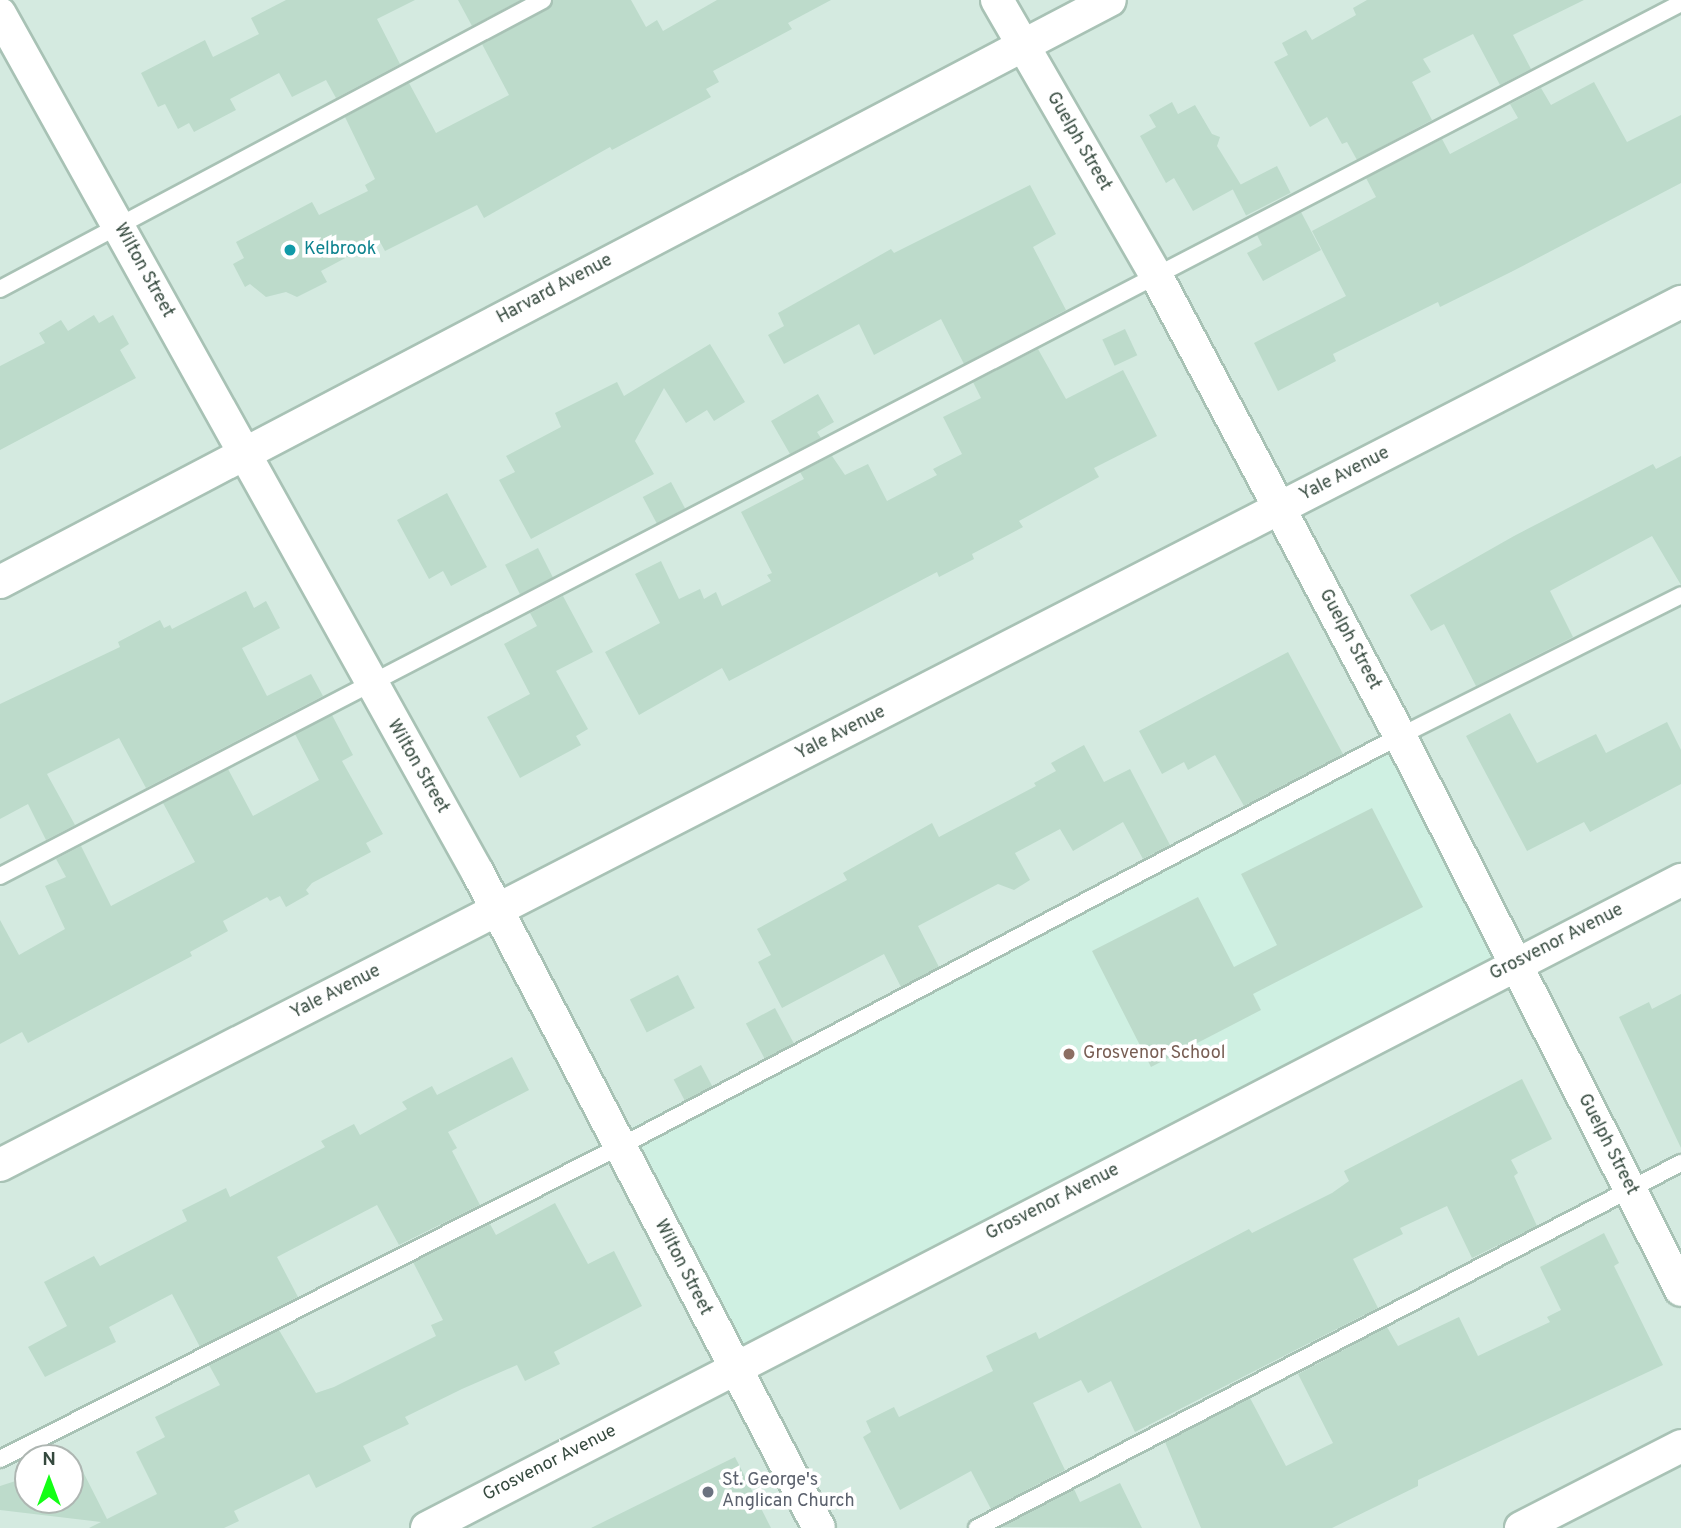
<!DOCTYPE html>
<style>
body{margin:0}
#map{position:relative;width:1681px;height:1528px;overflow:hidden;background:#e6f5ee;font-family:Overpass,sans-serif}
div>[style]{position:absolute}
.residential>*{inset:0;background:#d4eae0}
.education>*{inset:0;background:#cff0e2;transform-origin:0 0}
.building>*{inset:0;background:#bddbcb;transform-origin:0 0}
.roads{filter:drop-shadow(2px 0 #a8c2b5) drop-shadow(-2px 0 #a8c2b5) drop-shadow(0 2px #a8c2b5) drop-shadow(0 -2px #a8c2b5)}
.service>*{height:16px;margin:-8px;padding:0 8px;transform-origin:8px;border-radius:8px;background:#fff}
.minor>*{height:32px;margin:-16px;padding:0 16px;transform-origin:16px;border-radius:16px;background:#fff}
.dots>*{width:19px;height:19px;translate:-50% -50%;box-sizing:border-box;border:4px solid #fff;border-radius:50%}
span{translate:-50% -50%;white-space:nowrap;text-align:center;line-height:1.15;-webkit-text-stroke:7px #fff;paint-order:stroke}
.street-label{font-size:18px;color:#35493e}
.culture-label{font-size:18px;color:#0d838f}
.left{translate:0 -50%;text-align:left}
.education-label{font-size:18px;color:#785e54}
.worship-label{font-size:18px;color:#5b616d}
.north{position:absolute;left:14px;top:1444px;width:70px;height:70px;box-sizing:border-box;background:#fff;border:2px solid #aeb6b2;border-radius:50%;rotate:0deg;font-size:19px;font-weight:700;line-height:28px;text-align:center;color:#35493e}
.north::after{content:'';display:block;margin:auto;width:24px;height:32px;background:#13ff15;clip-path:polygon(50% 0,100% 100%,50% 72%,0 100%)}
</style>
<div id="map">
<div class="residential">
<i style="clip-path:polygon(evenodd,0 0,1681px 0,1681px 1528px,0 1528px,0 0,28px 1458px,70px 1458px,70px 1500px,28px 1500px,28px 1458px)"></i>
</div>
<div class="education">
<i style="left:1400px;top:736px;width:256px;height:883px;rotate:63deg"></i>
</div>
<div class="building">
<i style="clip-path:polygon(286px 0,415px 0,377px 19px,400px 64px,336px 98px,326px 80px,292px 97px,279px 73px,230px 99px,236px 110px,194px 132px,189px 123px,178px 129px,165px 104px,158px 107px,141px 73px,205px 40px,213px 57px,259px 34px,251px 18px)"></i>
<i style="clip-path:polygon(458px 0,521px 0,472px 26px)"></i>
<i style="clip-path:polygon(553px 0,631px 0,646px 27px,657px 20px,663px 31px,717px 0,831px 0,788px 23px,792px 29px,713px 71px,719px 82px,706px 89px,711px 97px,612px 150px,610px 147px,484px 218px,477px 205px,385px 251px,379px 240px,321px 271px,327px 282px,297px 297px,286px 292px,266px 297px,250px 284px,245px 287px,233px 264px,244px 258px,236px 242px,312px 202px,319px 215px,368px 191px,365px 185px,375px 179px,345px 117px,409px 83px,436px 133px,509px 95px,482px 44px,548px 9px)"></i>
<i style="clip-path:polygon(1367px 0,1584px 0,1513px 35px,1531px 69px,1500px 85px,1473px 34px,1423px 59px,1431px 72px,1412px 82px,1432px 120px,1357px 160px,1347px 142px,1342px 144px,1327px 117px,1310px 127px,1274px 62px,1288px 55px,1282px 43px,1306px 30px,1312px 40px,1356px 15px,1353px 8px)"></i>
<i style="clip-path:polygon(1594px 82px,1627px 142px,1681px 115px,1681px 183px,1511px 272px,1440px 307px,1438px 302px,1333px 354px,1336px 361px,1278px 391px,1254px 343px,1346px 296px,1312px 231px,1376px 197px,1366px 178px,1442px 139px,1450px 154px,1518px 118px,1510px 104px,1541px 88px,1551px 105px)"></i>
<i style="clip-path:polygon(1172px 102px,1178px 114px,1195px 105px,1212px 134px,1220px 137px,1217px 146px,1241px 185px,1193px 211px,1174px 178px,1166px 183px,1140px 136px,1156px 127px,1149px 115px)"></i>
<i style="left:1277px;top:166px;width:30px;height:50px;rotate:63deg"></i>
<i style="clip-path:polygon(1030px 185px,1056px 234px,1033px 247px,1066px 310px,964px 364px,941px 319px,874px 355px,859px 324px,784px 364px,768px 335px,784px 326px,778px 313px,891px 249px,894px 253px)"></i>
<i style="clip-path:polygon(1301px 212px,1321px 250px,1263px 281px,1247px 253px,1262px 245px,1257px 235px)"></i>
<i style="clip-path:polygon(94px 315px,99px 323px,113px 315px,129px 344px,120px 350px,136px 378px,0 450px,0 366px,45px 343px,39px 333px,61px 320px,68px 331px)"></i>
<i style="left:1125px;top:329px;width:29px;height:25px;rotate:65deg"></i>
<i style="clip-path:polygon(710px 344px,745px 402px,714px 421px,707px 410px,686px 423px,664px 388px,635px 441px,654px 474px,531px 539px,499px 480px,515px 472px,506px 456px,561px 427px,555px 413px,617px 382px,624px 396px)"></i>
<i style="clip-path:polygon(1038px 349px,1066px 399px,1123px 370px,1157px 436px,1094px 468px,1099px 477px,1019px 521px,1023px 527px,972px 554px,974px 559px,939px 577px,937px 572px,729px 681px,722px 668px,639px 715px,605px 652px,660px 623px,635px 574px,661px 561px,679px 599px,700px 589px,704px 599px,716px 592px,722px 606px,771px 581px,767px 575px,772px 573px,741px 512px,804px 479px,800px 472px,832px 456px,845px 475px,868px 464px,887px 501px,937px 475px,933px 469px,962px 454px,943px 417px,981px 398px,973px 382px)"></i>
<i style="clip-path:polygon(818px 394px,834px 422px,817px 432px,821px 438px,790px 454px,771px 421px)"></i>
<i style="clip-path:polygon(1681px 456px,1681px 585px,1652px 536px,1550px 591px,1573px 637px,1476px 686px,1444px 624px,1431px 631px,1410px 595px,1514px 536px,1653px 464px,1656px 469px)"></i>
<i style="left:671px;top:482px;width:30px;height:32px;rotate:62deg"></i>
<i style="clip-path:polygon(447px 493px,487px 567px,451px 586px,443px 571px,429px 579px,397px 520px)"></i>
<i style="left:538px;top:548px;width:33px;height:37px;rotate:63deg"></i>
<i style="clip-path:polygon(246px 591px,254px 608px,266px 601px,280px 628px,242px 648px,267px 696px,311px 674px,323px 696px,146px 788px,119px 738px,47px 774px,75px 825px,46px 840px,28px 804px,0 819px,0 704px,120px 647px,118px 642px,160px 620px,164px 628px,170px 625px,172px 629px)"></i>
<i style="clip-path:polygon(563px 596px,593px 652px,556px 671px,588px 729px,576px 736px,581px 745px,520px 778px,487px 717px,530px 694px,504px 644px,537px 626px,530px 613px)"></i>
<i style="clip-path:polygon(1288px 652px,1343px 754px,1244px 806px,1215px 755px,1188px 770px,1184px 762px,1162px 774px,1139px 731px)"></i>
<i style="clip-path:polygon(1510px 713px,1537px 763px,1596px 734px,1606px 753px,1667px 722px,1681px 750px,1681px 784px,1590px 832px,1584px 822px,1527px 851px,1466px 736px)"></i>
<i style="clip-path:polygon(332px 715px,353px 755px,342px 761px,383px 834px,366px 843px,371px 852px,312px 883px,306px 890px,309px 894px,286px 907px,280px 896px,270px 901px,267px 897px,223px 921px,228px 931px,190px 952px,192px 956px,28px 1043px,22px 1032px,0 1044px,0 920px,19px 955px,65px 929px,45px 886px,66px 877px,56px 859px,81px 846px,111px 906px,195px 862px,163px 803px,228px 769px,253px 816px,319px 780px,295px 734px)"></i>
<i style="clip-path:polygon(1084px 745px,1104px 782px,1130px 769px,1170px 845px,1143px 859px,1123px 822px,1073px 851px,1060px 829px,1015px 853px,1030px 880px,1014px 890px,998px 884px,918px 926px,939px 967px,901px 987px,884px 954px,782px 1008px,758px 962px,771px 955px,757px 929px,847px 880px,843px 873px,932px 823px,939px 837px,1036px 786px,1034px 783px,1056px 771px,1051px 763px)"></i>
<i style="clip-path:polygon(1372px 808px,1423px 907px,1253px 994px,1261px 1010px,1151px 1067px,1092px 951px,1198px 897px,1234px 967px,1277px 945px,1241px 874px)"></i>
<i style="left:678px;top:975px;width:37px;height:54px;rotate:63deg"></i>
<i style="clip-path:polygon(1681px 994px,1681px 1148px,1619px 1017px,1649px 1002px,1652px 1009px)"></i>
<i style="left:775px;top:1008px;width:40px;height:33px;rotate:62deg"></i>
<i style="clip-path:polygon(512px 1057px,529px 1090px,448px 1132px,457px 1148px,452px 1151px,480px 1205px,399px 1245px,377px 1205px,277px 1257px,298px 1297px,200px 1347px,172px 1294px,109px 1327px,116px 1342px,45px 1377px,28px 1347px,67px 1326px,44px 1282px,94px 1256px,100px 1266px,187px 1221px,182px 1210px,226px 1188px,230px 1197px,325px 1147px,321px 1141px,354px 1124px,360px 1135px,407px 1109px,402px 1102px,432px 1086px,437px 1095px)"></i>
<i style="left:701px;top:1065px;width:24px;height:31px;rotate:62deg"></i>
<i style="clip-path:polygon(1522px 1079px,1552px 1139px,1511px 1160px,1518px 1173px,1514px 1176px,1537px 1226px,1472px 1258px,1447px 1206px,1400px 1228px,1403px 1234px,1353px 1259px,1378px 1308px,1135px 1432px,1111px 1381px,1088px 1393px,1081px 1380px,1033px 1403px,1065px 1470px,991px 1509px,971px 1471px,900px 1510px,863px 1437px,871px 1432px,866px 1421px,894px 1407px,899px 1417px,993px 1371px,986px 1356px,1036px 1332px,1039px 1339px,1249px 1229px,1252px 1233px,1332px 1193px,1349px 1181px,1344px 1171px)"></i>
<i style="clip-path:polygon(555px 1203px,588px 1264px,614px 1251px,642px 1306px,554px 1352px,560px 1364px,525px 1381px,517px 1365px,462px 1389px,405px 1417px,409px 1424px,363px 1446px,371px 1461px,316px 1488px,309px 1474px,234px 1511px,239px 1521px,224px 1528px,89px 1528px,101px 1522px,0 1510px,0 1486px,28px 1477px,28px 1500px,70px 1500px,70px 1459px,75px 1456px,107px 1519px,157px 1494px,136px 1452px,165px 1437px,155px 1417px,220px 1385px,209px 1365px,279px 1330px,316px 1393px,334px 1387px,436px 1336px,431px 1325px,443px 1320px,413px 1262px,490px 1224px,496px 1235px)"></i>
<i style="clip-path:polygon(1604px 1233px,1619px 1263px,1614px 1266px,1663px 1365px,1418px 1480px,1418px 1486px,1332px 1528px,1201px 1528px,1165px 1442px,1250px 1398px,1286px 1466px,1333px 1443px,1298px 1374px,1387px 1327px,1398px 1346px,1459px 1317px,1478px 1356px,1550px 1322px,1547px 1317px,1561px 1310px,1540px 1267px)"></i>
<i style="clip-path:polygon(735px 1457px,771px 1528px,591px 1528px)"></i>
<i style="clip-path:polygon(1120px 1483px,1142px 1528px,1001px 1527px,1074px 1489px,1080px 1502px)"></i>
</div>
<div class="roads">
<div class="service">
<i style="left:0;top:289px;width:615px;rotate:-28.02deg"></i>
<i style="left:0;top:876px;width:1894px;rotate:-27.44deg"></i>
<i style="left:0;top:1459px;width:693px;rotate:-26.75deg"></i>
<i style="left:619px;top:1147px;width:883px;rotate:-27.76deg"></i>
<i style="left:1400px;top:736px;width:314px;rotate:-26.6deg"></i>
<i style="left:977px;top:1528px;width:793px;rotate:-27.41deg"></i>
</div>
<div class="minor">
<i style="left:997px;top:0;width:318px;rotate:60deg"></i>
<i style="left:1156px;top:275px;width:522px;rotate:62.11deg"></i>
<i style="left:1400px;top:736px;width:621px;rotate:63.1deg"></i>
<i style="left:0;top:14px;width:983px;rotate:60.91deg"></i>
<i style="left:478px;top:873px;width:738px;rotate:62.5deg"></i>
<i style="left:0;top:582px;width:1253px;rotate:-27.67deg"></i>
<i style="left:0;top:1165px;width:1890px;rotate:-27.18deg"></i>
<i style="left:427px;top:1528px;width:1412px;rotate:-27.33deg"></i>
<i style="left:1521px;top:1528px;width:180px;rotate:-27.1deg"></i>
</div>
</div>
<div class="dots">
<i style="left:290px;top:250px;background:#0f9aa8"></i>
<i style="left:1069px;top:1054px;background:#8d6e63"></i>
<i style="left:708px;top:1492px;background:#6b7280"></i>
</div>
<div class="street-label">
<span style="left:1078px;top:142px;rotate:60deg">Guelph Street</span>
<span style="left:143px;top:271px;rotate:61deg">Wilton Street</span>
<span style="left:555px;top:290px;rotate:-28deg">Harvard Avenue</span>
<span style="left:1345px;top:475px;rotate:-27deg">Yale Avenue</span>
<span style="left:1349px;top:640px;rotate:62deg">Guelph Street</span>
<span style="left:841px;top:734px;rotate:-27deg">Yale Avenue</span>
<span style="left:417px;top:767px;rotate:60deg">Wilton Street</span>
<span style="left:1557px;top:943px;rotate:-27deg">Grosvenor Avenue</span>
<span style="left:336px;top:993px;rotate:-27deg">Yale Avenue</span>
<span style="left:1607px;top:1145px;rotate:63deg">Guelph Street</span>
<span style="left:1053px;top:1203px;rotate:-27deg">Grosvenor Avenue</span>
<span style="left:682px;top:1268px;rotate:63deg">Wilton Street</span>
<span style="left:550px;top:1464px;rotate:-27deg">Grosvenor Avenue</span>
</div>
<div class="culture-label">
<span class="left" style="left:304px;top:250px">Kelbrook</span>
</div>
<div class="education-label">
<span class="left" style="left:1083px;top:1054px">Grosvenor School</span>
</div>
<div class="worship-label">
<span class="left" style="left:722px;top:1492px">St. George's<br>Anglican Church</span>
</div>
<div class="north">N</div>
</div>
